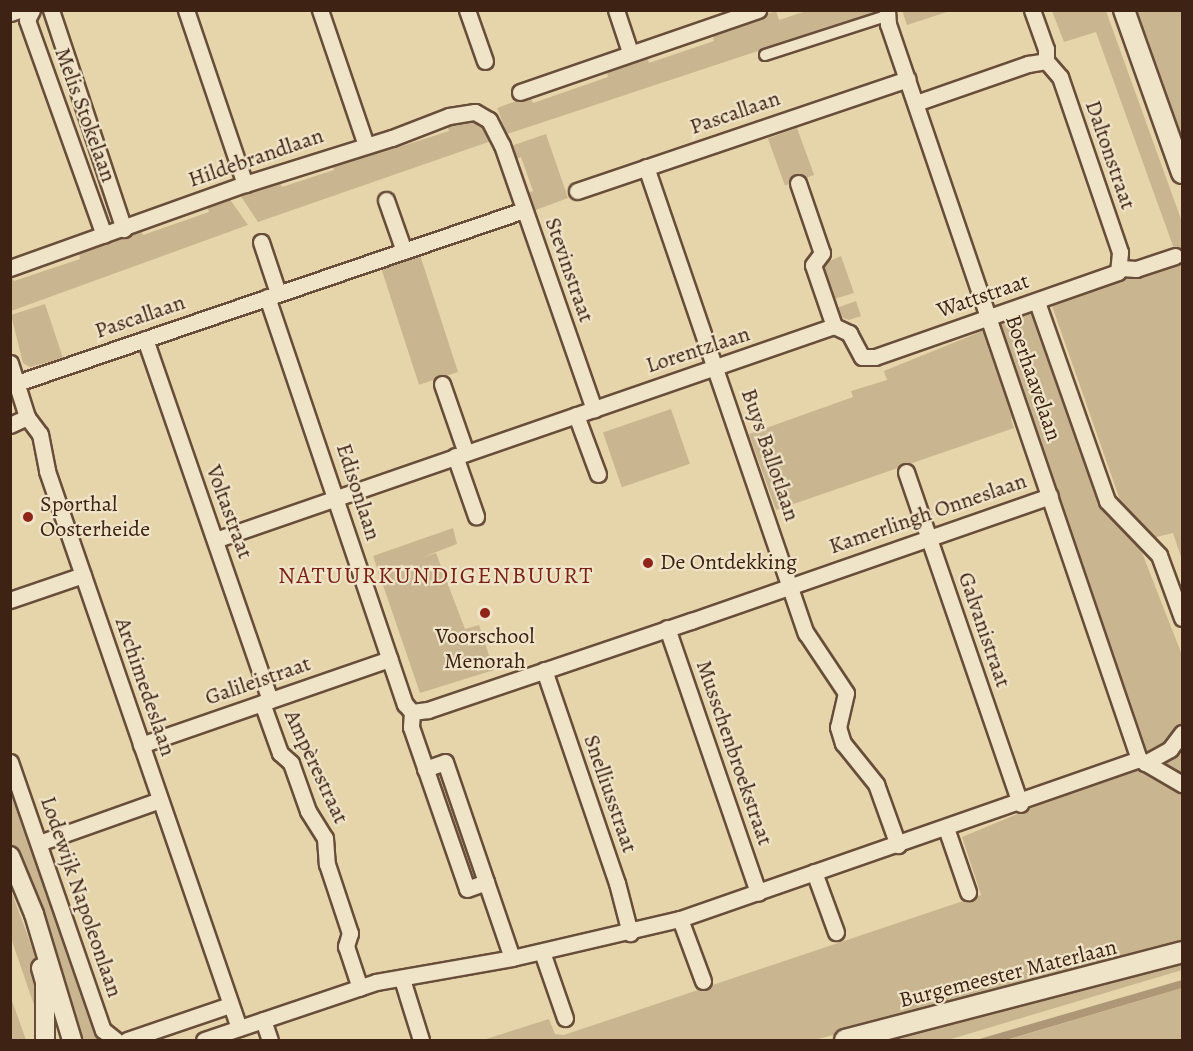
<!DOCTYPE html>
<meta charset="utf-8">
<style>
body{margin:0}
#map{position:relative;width:1193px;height:1051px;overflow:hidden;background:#e6d4aa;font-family:Alegreya,serif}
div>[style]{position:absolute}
.green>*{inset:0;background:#c9b690;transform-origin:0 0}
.water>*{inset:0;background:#ad9777}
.roads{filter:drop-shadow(2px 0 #684e3a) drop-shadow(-2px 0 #684e3a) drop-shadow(0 2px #684e3a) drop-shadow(0 -2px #684e3a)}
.pedestrian>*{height:10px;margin:-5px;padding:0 5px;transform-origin:5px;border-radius:5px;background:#efe3c8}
.minor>*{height:15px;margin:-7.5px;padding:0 7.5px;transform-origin:7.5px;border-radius:7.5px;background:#efe3c8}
.tertiary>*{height:18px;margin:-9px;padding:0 9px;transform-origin:9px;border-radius:9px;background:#efe3c8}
.secondary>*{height:20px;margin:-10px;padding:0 10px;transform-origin:10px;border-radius:10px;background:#efe3c8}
.dots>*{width:16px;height:16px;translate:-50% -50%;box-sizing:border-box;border:3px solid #efe3c8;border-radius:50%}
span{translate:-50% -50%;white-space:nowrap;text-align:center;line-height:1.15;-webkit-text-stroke:4.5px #efe3c8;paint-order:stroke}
.street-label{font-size:22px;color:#3e2214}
.poi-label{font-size:22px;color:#3e2214}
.left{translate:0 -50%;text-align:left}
.neighbourhood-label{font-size:24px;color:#7a1f14;letter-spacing:1.5px}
.frame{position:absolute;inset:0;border:12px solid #3e2214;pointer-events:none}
</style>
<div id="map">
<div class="green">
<i style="clip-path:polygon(902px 10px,950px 10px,950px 11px,907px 25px)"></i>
<i style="clip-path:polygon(776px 11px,779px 20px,806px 11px,879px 11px,507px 134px,497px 108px,530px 96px,533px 103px,608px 77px,606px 69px,647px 55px,649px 63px,714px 41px,712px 33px)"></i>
<i style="clip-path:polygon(1052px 11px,1106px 11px,1182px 222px,1182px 560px,1173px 533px,1152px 538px,1120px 500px,1051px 303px,1178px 260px,1096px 32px,1064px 42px)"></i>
<i style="clip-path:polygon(1131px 11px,1182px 11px,1182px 153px)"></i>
<i style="clip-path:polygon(480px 114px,497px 139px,258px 222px,240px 195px,280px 182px,282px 187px,334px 170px,332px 163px,394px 143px,396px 148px,449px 131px,447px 125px)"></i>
<i style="left:797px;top:128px;width:50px;height:31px;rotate:70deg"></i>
<i style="clip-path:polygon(546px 134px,568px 198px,533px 211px,527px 193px,533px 191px,521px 157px,516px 159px,511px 146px)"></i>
<i style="clip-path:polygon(229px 198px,248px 225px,11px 311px,11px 275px,14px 281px,80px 259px,78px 249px,140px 229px,143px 235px,209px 212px,207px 206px)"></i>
<i style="left:420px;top:255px;width:123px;height:41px;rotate:72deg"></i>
<i style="clip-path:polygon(841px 256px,854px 293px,831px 300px,821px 272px,825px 263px)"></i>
<i style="clip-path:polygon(856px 301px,861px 316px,849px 320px,837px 316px,834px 309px)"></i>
<i style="clip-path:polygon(45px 304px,63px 358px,30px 367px,23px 363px,11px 315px)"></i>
<i style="clip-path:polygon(1034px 310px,1103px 508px,1137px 540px,1182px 655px,1182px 945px,814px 1040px,483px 1040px,549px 1019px,555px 1034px,564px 1035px,981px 895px,962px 837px,1143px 762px,1141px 740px,1019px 416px,1011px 419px,1014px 428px,776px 510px,751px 440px,749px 434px,853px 397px,851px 391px,887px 380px,884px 371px)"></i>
<i style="left:671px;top:409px;width:58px;height:72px;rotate:71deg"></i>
<i style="clip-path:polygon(453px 528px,457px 544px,423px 557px,436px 553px,465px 629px,479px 625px,494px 670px,420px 693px,373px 556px)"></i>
<i style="clip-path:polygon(10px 784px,85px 999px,104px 1040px,78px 1040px,39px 913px,11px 843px)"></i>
<i style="clip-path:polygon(10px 888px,45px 982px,36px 1011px,11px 938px)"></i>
<i style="clip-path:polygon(1182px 960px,1182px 970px,948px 1040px,877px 1040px)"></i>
<i style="clip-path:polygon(1182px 988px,1182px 1040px,1007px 1040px)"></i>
<i style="clip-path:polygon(10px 998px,11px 998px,26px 1040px,11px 1040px)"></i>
</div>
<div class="water">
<i style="clip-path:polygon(1182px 980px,1182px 988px,1006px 1040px,976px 1040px)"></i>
</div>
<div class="roads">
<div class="pedestrian">
<i style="left:765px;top:55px;width:127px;rotate:-17.9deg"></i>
</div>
<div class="minor">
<i style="left:32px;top:10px;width:11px;rotate:117deg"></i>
<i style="left:27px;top:20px;width:228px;rotate:70.3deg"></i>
<i style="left:51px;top:10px;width:231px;rotate:71.6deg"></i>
<i style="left:186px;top:10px;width:184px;rotate:71.3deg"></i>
<i style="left:320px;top:10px;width:143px;rotate:71.2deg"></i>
<i style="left:467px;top:10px;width:54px;rotate:70.6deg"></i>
<i style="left:616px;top:10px;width:44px;rotate:71.6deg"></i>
<i style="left:887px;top:10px;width:14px;rotate:86deg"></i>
<i style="left:888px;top:24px;width:777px;rotate:71.15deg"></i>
<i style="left:10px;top:13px;width:9px;rotate:-18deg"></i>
<i style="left:520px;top:92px;width:252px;rotate:-19deg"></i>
<i style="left:916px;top:103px;width:119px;rotate:-19.2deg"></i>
<i style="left:1028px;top:64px;width:18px;rotate:-9deg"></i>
<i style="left:646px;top:167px;width:493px;rotate:71.1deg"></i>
<i style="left:806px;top:633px;width:72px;rotate:56.3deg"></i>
<i style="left:846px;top:693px;width:35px;rotate:103deg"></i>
<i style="left:838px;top:727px;width:17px;rotate:73deg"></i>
<i style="left:843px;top:743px;width:53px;rotate:51.2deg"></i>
<i style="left:876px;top:784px;width:65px;rotate:70.2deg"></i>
<i style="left:798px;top:183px;width:74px;rotate:71.1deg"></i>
<i style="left:822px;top:253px;width:15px;rotate:127deg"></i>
<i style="left:813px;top:265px;width:65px;rotate:71deg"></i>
<i style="left:834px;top:326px;width:17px;rotate:25deg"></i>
<i style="left:849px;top:333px;width:27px;rotate:62deg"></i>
<i style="left:862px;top:357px;width:13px"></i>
<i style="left:875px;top:357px;width:257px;rotate:-19.3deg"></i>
<i style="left:1118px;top:272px;width:20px;rotate:-84deg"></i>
<i style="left:1120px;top:252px;width:185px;rotate:-108.9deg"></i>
<i style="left:1060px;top:77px;width:21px;rotate:-131deg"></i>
<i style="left:1046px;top:61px;width:12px;rotate:-90deg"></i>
<i style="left:1046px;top:49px;width:41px;rotate:-109.7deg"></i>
<i style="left:577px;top:191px;width:349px;rotate:-18.7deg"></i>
<i style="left:386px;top:200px;width:54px;rotate:70.6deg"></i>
<i style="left:261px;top:242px;width:54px;rotate:71.6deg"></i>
<i style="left:10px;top:268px;width:250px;rotate:-19.7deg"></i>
<i style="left:245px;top:184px;width:154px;rotate:-17.4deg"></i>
<i style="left:392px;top:138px;width:61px;rotate:-21.1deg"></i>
<i style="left:449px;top:116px;width:26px;rotate:-9deg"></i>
<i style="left:475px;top:112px;width:16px;rotate:30deg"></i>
<i style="left:489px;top:120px;width:28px;rotate:63deg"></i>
<i style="left:502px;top:145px;width:280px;rotate:70.8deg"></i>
<i style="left:1121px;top:268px;width:15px;rotate:4deg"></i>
<i style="left:1136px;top:269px;width:41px;rotate:-18.4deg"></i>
<i style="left:267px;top:297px;width:430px;rotate:71.3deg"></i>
<i style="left:405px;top:704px;width:11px;rotate:49deg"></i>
<i style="left:412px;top:712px;width:15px;rotate:94deg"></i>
<i style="left:411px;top:727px;width:171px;rotate:70.9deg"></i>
<i style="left:467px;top:889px;width:20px;rotate:-20deg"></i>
<i style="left:486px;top:882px;width:80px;rotate:71.1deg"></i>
<i style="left:1037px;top:302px;width:211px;rotate:70.6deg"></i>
<i style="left:1107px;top:501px;width:75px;rotate:46.1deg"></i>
<i style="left:1159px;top:555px;width:67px;rotate:69.9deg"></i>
<i style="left:145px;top:339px;width:382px;rotate:70.9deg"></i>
<i style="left:10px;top:363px;width:57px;rotate:72.5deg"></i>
<i style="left:27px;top:417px;width:21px;rotate:53deg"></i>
<i style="left:40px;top:434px;width:38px;rotate:79deg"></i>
<i style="left:47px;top:471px;width:589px;rotate:70.98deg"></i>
<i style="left:17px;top:383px;width:536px;rotate:-18.84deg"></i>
<i style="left:442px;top:384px;width:73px;rotate:70.8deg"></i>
<i style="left:576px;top:415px;width:63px;rotate:69.6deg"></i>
<i style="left:10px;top:425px;width:19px;rotate:-25deg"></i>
<i style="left:455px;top:456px;width:64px;rotate:70.7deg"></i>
<i style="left:906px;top:472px;width:351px;rotate:71deg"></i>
<i style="left:215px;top:540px;width:655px;rotate:-19.07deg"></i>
<i style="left:10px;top:600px;width:77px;rotate:-18.9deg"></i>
<i style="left:667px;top:628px;width:280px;rotate:71deg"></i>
<i style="left:544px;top:670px;width:225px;rotate:71.1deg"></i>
<i style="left:617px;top:883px;width:52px;rotate:75.4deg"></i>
<i style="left:262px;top:703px;width:53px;rotate:70.2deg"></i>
<i style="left:280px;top:753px;width:15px;rotate:42deg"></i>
<i style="left:291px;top:763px;width:51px;rotate:70.5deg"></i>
<i style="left:308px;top:811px;width:32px;rotate:58deg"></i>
<i style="left:325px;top:838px;width:26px;rotate:86deg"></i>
<i style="left:327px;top:864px;width:73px;rotate:71.6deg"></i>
<i style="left:350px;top:933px;width:14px;rotate:107deg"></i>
<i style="left:346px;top:946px;width:44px;rotate:71.6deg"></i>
<i style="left:412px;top:712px;width:16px;rotate:-7deg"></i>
<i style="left:428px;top:710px;width:278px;rotate:-18.7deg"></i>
<i style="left:691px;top:621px;width:380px;rotate:-19.2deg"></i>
<i style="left:141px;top:745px;width:263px;rotate:-19.1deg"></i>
<i style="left:10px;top:762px;width:284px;rotate:70.9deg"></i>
<i style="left:103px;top:1030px;width:16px;rotate:38deg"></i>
<i style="left:1145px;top:763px;width:29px;rotate:-29deg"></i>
<i style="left:1170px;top:749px;width:20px;rotate:-53deg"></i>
<i style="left:425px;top:769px;width:21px;rotate:-19deg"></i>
<i style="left:445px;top:762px;width:127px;rotate:71.1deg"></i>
<i style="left:946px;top:828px;width:68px;rotate:71deg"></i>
<i style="left:39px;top:843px;width:128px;rotate:-19.6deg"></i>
<i style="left:814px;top:872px;width:64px;rotate:69.9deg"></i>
<i style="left:680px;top:919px;width:66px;rotate:69.6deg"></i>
<i style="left:542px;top:952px;width:70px;rotate:70.8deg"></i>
<i style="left:402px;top:979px;width:64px;rotate:72.7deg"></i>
<i style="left:263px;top:1020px;width:21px;rotate:71deg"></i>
<i style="left:127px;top:1040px;width:109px;rotate:-18.8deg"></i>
<i style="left:204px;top:1040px;width:182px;rotate:-18.6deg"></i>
<i style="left:376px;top:982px;width:138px;rotate:-10deg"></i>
<i style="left:512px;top:958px;width:172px;rotate:-13.1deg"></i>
<i style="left:680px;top:919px;width:486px;rotate:-19.2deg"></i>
<i style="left:1139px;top:759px;width:50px;rotate:30.2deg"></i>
</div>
<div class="tertiary">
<i style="left:10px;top:856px;width:63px;rotate:67.5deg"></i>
<i style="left:34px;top:914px;width:132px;rotate:73.2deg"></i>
<i style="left:41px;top:968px;width:15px;rotate:74deg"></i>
<i style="left:45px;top:982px;width:58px;rotate:90deg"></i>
</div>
<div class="secondary">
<i style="left:1124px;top:10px;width:173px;rotate:70.4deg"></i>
<i style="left:845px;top:1040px;width:348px;rotate:-14.6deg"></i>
</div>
</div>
<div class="dots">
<i style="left:28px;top:517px;background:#8f2418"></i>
<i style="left:648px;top:563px;background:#8f2418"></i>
<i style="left:485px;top:613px;background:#8f2418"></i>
</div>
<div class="street-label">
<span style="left:735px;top:113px;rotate:-19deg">Pascallaan</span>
<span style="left:85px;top:115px;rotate:70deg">Melis Stokelaan</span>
<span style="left:1110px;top:155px;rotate:71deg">Daltonstraat</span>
<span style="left:256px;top:158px;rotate:-19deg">Hildebrandlaan</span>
<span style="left:569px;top:270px;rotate:71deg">Stevinstraat</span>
<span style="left:983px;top:296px;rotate:-19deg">Wattstraat</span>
<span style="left:140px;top:317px;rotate:-19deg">Pascallaan</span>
<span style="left:698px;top:350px;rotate:-18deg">Lorentzlaan</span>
<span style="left:1033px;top:378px;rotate:71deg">Boerhaavelaan</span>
<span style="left:770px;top:455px;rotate:71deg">Buys Ballotlaan</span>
<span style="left:358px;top:492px;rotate:72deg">Edisonlaan</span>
<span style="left:229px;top:512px;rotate:70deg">Voltastraat</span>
<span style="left:928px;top:514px;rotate:-19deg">Kamerlingh Onneslaan</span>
<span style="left:984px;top:630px;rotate:71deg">Galvanistraat</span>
<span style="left:258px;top:681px;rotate:-19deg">Galileistraat</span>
<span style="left:145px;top:687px;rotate:71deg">Archimedeslaan</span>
<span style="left:734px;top:753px;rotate:71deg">Musschenbroekstraat</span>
<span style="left:316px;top:767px;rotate:65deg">Ampèrestraat</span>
<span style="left:610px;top:794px;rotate:71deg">Snelliusstraat</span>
<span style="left:81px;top:897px;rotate:71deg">Lodewijk Napoleonlaan</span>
<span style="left:1008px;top:974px;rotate:-14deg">Burgemeester Materlaan</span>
</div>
<div class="poi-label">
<span class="left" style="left:40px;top:517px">Sporthal<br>Oosterheide</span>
<span class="left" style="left:660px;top:563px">De Ontdekking</span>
<span style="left:485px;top:649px">Voorschool<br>Menorah</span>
</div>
<div class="neighbourhood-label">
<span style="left:436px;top:576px">NATUURKUNDIGENBUURT</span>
</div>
<div class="frame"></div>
</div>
